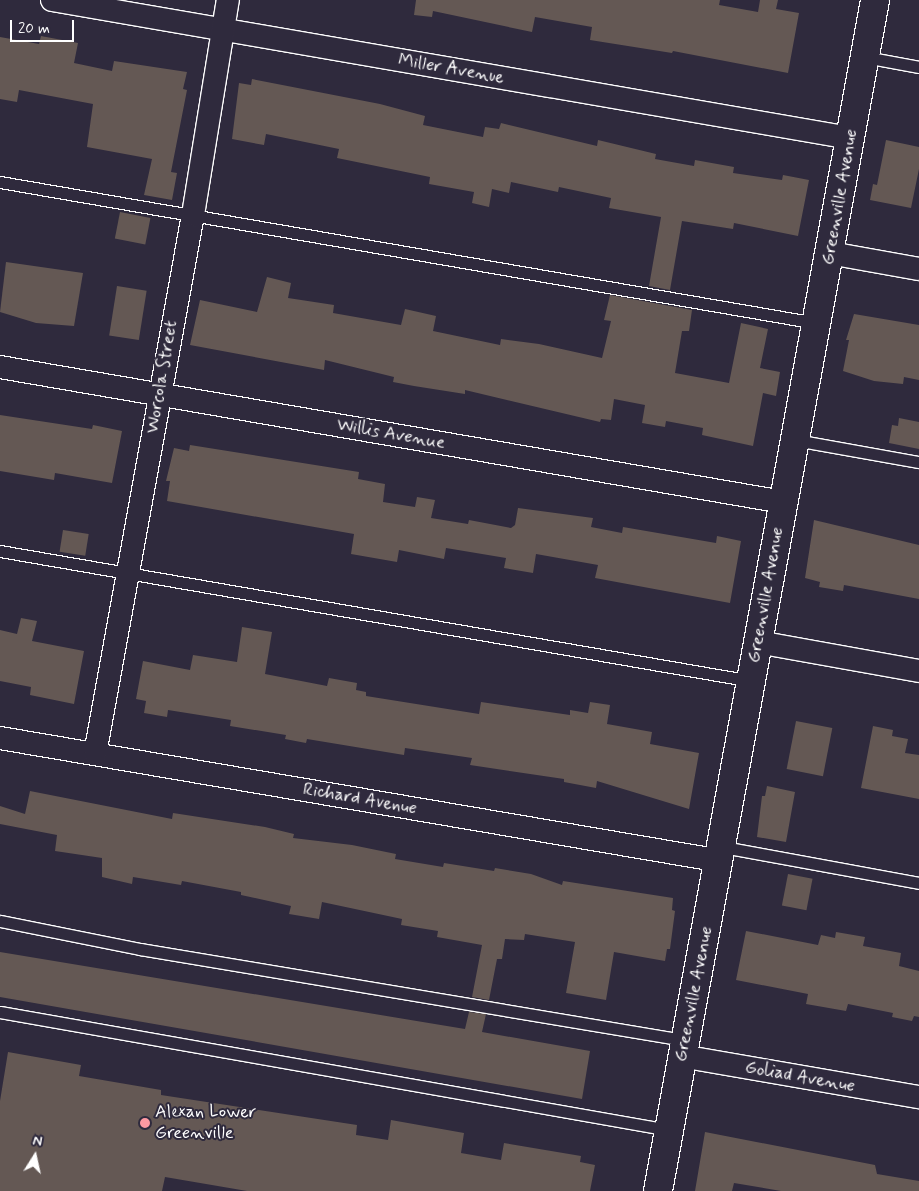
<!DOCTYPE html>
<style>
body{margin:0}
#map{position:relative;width:919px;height:1191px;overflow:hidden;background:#2f2a3d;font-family:Mynerve,sans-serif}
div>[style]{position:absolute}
.building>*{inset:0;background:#645854;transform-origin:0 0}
.roads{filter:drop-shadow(1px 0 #fff) drop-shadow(-1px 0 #fff) drop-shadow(0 1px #fff) drop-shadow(0 -1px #fff)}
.service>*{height:11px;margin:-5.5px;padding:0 5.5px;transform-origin:5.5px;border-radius:5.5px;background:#2f2a3d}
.minor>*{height:22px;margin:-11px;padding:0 11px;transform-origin:11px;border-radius:11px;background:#2f2a3d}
.secondary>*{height:28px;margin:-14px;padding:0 14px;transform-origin:14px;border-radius:14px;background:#2f2a3d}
.dots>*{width:14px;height:14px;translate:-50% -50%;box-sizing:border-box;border:2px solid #2f2a3d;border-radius:50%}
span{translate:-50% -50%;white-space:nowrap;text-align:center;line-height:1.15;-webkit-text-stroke:4px #2f2a3d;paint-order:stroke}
.street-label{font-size:18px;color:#fff}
.poi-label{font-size:18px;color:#fff}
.left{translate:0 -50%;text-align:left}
.north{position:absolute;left:10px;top:1131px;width:50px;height:50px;-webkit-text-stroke:4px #2f2a3d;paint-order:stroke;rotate:10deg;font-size:14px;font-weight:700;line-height:20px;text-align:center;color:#fff}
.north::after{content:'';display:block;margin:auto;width:18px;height:22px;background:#fff;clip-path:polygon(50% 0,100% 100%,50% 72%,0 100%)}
.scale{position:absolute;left:10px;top:20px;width:64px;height:22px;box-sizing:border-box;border:2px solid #fff;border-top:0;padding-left:6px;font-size:15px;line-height:18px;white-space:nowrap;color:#fff;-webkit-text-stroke:4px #2f2a3d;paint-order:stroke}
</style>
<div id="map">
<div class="building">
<i style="clip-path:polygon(416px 0,720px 0,719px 5px,758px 12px,760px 0,778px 0,776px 9px,799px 13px,788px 73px,673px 51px,672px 53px,590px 40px,592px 27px,535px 17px,532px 32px,433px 11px,432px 17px,414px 15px)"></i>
<i style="clip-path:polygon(41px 36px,78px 43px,74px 63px,112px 71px,114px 61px,187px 72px,183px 89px,187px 90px,171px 172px,177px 173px,172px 200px,144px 195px,152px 159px,87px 147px,93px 104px,19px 90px,17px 102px,0 99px,0 37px,39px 44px)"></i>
<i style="clip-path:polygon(252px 79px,380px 104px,425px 116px,423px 125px,483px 137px,485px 127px,499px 129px,501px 123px,597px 146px,598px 140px,656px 154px,655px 159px,694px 166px,695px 160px,734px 167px,733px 173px,782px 180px,783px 175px,809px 180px,798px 236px,734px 223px,733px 229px,682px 221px,670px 290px,649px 286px,661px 217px,609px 208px,611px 198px,559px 187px,558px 192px,511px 182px,509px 193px,492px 189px,489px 207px,472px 203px,474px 192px,429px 184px,430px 177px,337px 158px,339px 149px,266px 134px,264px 145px,232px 139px,239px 83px,251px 85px)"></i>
<i style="clip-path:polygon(886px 140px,919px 147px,919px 169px,911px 208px,870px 200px,873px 184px,877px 185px)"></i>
<i style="left:120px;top:212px;width:31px;height:27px;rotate:11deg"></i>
<i style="clip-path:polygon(6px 262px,83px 273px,74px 326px,36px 323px,0 312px)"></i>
<i style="clip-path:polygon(267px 277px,291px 283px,288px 298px,334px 305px,333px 313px,401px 325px,405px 309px,436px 316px,433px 331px,500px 345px,501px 339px,539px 344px,602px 358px,611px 321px,604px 320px,610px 295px,692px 310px,689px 331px,682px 331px,675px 373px,729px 383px,741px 323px,768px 329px,760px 368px,780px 372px,776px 396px,763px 393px,753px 446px,702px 435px,703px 428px,666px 421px,665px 427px,642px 423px,645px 405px,614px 399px,611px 420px,601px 419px,600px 422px,465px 390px,465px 394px,414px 386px,393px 382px,394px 377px,325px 360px,324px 370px,190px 345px,200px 300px,257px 312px)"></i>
<i style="left:117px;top:286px;width:30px;height:50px;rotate:9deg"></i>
<i style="clip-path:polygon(854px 314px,919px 325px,919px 380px,904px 377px,903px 384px,874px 381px,843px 371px,849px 340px,846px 340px)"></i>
<i style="clip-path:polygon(0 415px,92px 429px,93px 425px,122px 431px,112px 483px,55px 473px,54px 480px,0 471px)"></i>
<i style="clip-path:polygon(899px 418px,919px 422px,919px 449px,889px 443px,892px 425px,898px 426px)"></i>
<i style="clip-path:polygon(190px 445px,359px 472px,358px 479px,385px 484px,383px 502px,415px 507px,417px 497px,435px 500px,431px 518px,468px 524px,469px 520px,511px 528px,515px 525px,518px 508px,593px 518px,591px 527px,622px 533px,623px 527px,716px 543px,717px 536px,741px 541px,730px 603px,595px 578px,598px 565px,536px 554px,533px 573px,504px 568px,506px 558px,446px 548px,444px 559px,399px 550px,397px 562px,351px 554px,354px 534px,167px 501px,170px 481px,166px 481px,174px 448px,189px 451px)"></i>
<i style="clip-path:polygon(814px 520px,919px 545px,919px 599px,844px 585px,843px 591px,819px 587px,820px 582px,805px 578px)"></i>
<i style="left:63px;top:530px;width:26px;height:22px;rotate:9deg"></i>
<i style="clip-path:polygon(21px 618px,37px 621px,32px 641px,84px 651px,74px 704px,30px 695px,31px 687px,0 681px,0 630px,17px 634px)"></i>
<i style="clip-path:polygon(242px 627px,272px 632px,265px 674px,327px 686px,329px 678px,357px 683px,356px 690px,366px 692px,366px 696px,479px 714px,481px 702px,570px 715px,570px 710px,588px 713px,590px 702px,610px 705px,607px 724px,652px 732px,650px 744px,699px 753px,689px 809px,597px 781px,596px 788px,564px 782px,564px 779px,470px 765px,472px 758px,405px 748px,404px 755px,307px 739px,306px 743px,285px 739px,286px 735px,230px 726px,231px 720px,168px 710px,167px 717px,144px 713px,146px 701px,136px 699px,143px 661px,190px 670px,193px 655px,237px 662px)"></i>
<i style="left:796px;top:721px;width:37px;height:49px;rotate:11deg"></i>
<i style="clip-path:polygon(873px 726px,893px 730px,892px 736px,908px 739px,905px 753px,919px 755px,919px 799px,861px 788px)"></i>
<i style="clip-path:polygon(767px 786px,795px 792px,786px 842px,757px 837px,762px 796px,765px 796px)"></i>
<i style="clip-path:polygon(30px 791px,172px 819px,173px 813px,265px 827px,294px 834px,293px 838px,352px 845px,396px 854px,395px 859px,443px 867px,444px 863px,494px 871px,495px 868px,531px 874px,562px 885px,563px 881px,673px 898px,672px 910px,675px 911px,670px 949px,667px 949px,665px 961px,614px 952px,606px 1000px,566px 993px,575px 942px,525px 934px,524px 940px,505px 939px,502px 959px,497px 959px,489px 1000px,472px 997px,482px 945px,437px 937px,438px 931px,401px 925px,402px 919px,322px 902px,319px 919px,289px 914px,291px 906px,241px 895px,241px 892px,182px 881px,181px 885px,133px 877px,132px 884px,102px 877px,102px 858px,55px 851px,57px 835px,0 824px,0 806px,25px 814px)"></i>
<i style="left:788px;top:874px;width:25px;height:32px;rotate:11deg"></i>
<i style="clip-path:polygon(746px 931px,818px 945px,821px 935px,835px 938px,836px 932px,865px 937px,863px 946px,901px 953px,899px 966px,919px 971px,919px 1017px,914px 1016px,912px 1021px,892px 1017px,893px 1013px,848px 1004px,846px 1011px,806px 1004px,808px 994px,736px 980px)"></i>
<i style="clip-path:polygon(0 952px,465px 1029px,469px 1012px,486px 1014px,482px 1032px,590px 1051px,582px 1099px,0 997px)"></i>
<i style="clip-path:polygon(8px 1052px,81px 1065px,79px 1076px,161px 1090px,161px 1095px,357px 1125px,356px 1135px,388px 1140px,391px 1120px,464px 1133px,461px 1153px,501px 1160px,504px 1143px,581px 1156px,580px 1162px,595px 1165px,590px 1191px,247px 1191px,165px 1177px,162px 1191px,0 1191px,0 1101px)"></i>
<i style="clip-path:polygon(705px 1132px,875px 1165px,877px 1174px,919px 1181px,919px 1191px,781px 1191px,734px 1183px,732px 1191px,695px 1191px)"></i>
</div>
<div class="roads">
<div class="service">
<i style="left:865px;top:57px;width:55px;rotate:10.5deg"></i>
<i style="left:0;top:182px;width:828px;rotate:9.8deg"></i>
<i style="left:795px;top:440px;width:126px;rotate:10.1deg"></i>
<i style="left:0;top:551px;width:763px;rotate:9.81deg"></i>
<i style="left:723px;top:847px;width:199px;rotate:10.4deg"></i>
<i style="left:0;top:921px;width:143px;rotate:11.3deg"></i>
<i style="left:140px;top:949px;width:552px;rotate:9.5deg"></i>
<i style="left:0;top:1012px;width:679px;rotate:10deg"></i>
</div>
<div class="minor">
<i style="left:52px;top:0;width:810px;rotate:9.81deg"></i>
<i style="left:830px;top:253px;width:90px;rotate:10.2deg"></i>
<i style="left:0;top:367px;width:795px;rotate:9.78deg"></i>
<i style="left:758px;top:642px;width:164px;rotate:10.2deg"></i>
<i style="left:0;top:738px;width:731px;rotate:9.68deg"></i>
<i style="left:95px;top:754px;width:548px;rotate:-79.7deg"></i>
<i style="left:193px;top:215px;width:218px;rotate:-80.8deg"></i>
<i style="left:681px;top:1056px;width:242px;rotate:9.8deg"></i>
</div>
<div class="secondary">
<i style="left:658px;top:1191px;width:1211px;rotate:-79.67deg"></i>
</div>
</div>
<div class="dots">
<i style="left:145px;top:1123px;background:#ff9aa2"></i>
</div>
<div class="street-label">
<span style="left:451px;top:69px;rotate:10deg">Miller Avenue</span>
<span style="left:840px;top:197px;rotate:-80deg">Greenville Avenue</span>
<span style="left:162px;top:377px;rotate:-80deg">Worcola Street</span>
<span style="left:391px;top:434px;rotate:10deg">Willis Avenue</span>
<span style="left:766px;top:595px;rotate:-80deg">Greenville Avenue</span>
<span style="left:360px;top:799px;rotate:10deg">Richard Avenue</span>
<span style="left:694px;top:994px;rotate:-79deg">Greenville Avenue</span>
<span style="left:800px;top:1077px;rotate:10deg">Goliad Avenue</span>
</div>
<div class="poi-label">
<span class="left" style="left:155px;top:1123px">Alexan Lower<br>Greenville</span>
</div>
<div class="north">N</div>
<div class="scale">20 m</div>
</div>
